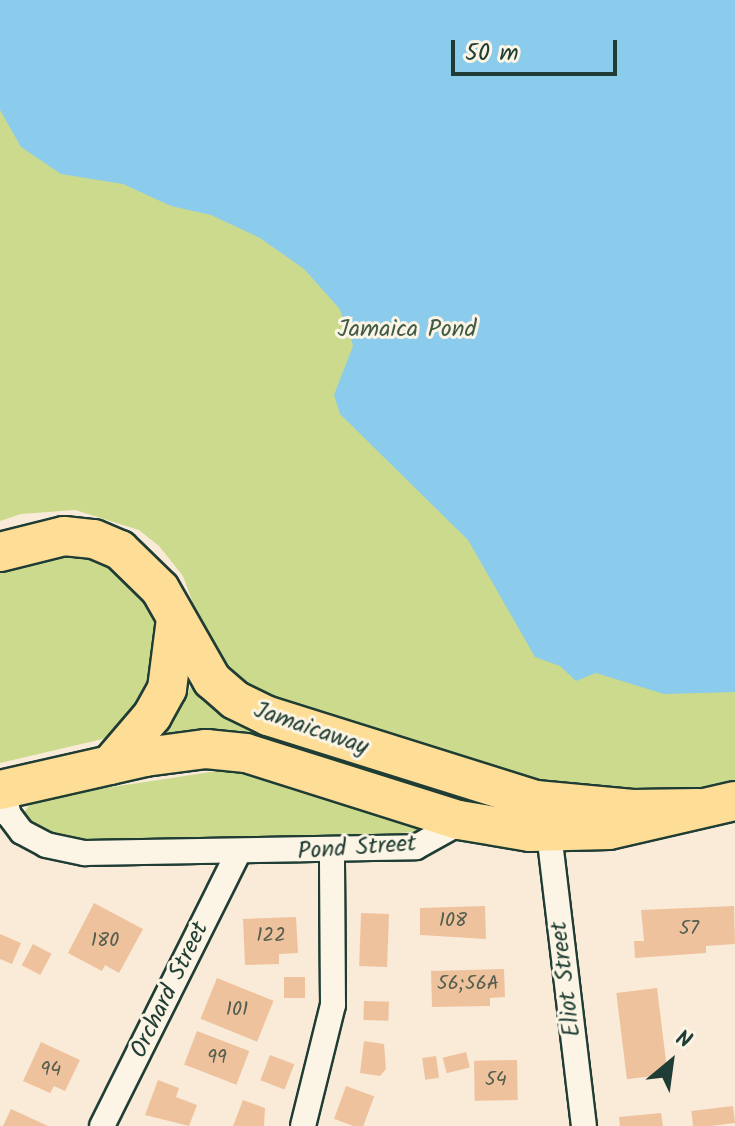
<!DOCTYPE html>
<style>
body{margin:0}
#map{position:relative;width:735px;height:1126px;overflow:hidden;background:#f9ebd7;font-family:Kalam,sans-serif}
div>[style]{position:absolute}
.green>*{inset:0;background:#cbda8d}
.water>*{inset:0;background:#8bcbec}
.building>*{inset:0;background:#efc29e;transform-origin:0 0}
.roads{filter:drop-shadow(2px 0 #1f3d34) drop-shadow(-2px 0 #1f3d34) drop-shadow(0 2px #1f3d34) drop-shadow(0 -2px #1f3d34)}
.minor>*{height:24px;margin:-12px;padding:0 12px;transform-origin:12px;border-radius:12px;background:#fcf5e5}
.trunk>*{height:38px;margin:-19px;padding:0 19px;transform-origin:19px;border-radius:19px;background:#fedd96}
span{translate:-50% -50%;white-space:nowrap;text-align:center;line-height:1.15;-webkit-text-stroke:6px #fcf5e5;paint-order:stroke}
.number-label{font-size:20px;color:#535e4e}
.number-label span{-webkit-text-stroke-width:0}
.park-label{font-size:24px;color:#415c46}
.street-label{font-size:24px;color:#1f3d34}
.north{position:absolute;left:631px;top:1022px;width:80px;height:80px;-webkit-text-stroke:6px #fcf5e5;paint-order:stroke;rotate:29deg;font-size:22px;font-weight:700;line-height:32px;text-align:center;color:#1f3d34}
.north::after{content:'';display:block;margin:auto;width:28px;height:36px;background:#1f3d34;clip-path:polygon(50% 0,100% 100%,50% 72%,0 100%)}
.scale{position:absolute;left:451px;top:40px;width:166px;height:36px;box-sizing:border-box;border:4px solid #1f3d34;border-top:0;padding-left:10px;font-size:24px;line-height:28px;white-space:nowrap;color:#1f3d34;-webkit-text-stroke:6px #fcf5e5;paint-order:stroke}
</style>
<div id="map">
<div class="green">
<i style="clip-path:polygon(0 0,735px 0,735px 782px,676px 794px,562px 792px,266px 698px,228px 673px,205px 636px,183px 576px,159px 546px,139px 530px,75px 510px,21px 514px,0 521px)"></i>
<i style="clip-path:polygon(43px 551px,103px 558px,138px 588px,160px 634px,153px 691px,111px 737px,0 763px,0 573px)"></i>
<i style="clip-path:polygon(194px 681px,263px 730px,515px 812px,513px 816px,206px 733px,166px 734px)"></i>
<i style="clip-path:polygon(237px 768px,422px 826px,421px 831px,320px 841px,95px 841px,55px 837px,31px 825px,24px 813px,33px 799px)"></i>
</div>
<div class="water">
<i style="clip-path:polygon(0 0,735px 0,735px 692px,664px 694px,596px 673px,576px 681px,560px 666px,535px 657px,468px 540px,340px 414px,334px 395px,353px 346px,350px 334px,339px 308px,304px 269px,260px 238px,211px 215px,171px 206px,123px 184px,61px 174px,21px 147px,0 110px)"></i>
</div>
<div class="building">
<i style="clip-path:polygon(94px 903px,143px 929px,119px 973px,105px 965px,102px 971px,68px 953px)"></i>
<i style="clip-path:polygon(485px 906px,486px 939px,420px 935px,420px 908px)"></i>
<i style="clip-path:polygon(734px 906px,735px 944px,706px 946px,706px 953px,635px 958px,634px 941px,644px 941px,641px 910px)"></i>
<i style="left:361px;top:913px;width:28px;height:53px;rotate:2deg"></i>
<i style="clip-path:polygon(296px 917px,298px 953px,279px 954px,279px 964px,245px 965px,243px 919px)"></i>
<i style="clip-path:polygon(0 934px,21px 943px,12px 964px,0 959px)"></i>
<i style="left:33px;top:944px;width:21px;height:24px;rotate:28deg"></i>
<i style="clip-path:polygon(504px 969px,505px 997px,490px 998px,490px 1006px,432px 1007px,431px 971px)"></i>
<i style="left:305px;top:977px;width:21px;height:21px;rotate:90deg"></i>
<i style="left:217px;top:978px;width:61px;height:44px;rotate:22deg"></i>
<i style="left:657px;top:988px;width:87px;height:41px;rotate:83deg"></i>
<i style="left:364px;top:1001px;width:25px;height:19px;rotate:2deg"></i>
<i style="left:197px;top:1031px;width:56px;height:36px;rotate:21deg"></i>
<i style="clip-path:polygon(364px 1041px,384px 1044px,386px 1069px,380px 1076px,360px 1073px)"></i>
<i style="clip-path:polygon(41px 1042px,80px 1060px,65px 1091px,54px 1086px,50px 1093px,23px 1081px)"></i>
<i style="left:466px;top:1052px;width:16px;height:24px;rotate:76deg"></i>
<i style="left:270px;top:1055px;width:26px;height:27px;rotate:21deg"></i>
<i style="left:436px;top:1056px;width:22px;height:14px;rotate:82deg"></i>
<i style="left:517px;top:1060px;width:40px;height:43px;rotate:89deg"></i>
<i style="clip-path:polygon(158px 1080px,179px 1088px,176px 1097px,197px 1105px,189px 1126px,145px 1115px)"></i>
<i style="left:346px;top:1086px;width:30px;height:35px;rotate:20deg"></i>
<i style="clip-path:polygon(243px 1100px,265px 1108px,264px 1126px,233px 1126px)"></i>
<i style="left:733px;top:1106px;width:17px;height:42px;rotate:83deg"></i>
<i style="clip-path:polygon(11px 1109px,48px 1126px,3px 1126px)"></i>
<i style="clip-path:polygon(661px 1113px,663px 1126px,620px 1126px,619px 1117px)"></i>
</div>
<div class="roads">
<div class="minor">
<i style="left:3px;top:790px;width:26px;rotate:77deg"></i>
<i style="left:9px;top:815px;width:21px;rotate:53deg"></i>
<i style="left:22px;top:832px;width:27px;rotate:28deg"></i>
<i style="left:46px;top:845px;width:40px;rotate:12deg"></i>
<i style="left:85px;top:853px;width:331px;rotate:-1deg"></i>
<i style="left:416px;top:847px;width:54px;rotate:-29deg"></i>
<i style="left:549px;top:833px;width:295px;rotate:83.2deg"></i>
<i style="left:102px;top:1126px;width:305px;rotate:-63.5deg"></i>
<i style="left:303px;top:1126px;width:125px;rotate:-76.1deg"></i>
<i style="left:333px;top:1005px;width:154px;rotate:-90.4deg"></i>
</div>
<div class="trunk">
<i style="left:0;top:552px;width:66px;rotate:-14deg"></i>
<i style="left:64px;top:536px;width:30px;rotate:6deg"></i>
<i style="left:94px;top:539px;width:28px;rotate:23deg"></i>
<i style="left:120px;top:550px;width:56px;rotate:44.3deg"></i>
<i style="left:160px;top:589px;width:105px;rotate:60.3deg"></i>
<i style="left:212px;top:680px;width:30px;rotate:41deg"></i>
<i style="left:235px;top:700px;width:37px;rotate:26deg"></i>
<i style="left:268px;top:716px;width:281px;rotate:17.4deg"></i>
<i style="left:536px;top:800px;width:97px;rotate:5.3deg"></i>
<i style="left:633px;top:809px;width:65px;rotate:-0.9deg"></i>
<i style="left:110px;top:765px;width:65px;rotate:-49.4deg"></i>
<i style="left:152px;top:716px;width:31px;rotate:-61deg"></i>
<i style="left:167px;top:689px;width:71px;rotate:-82.7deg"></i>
<i style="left:0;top:790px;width:149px;rotate:-12.8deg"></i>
<i style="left:145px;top:757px;width:62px;rotate:-7.5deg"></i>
<i style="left:206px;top:749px;width:40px;rotate:5.7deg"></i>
<i style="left:246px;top:753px;width:223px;rotate:17.5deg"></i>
<i style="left:459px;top:820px;width:72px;rotate:9.6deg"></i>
<i style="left:530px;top:832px;width:79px;rotate:-1.5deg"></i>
<i style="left:609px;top:830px;width:129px;rotate:-13deg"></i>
</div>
</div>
<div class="number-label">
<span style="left:453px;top:921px">108</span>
<span style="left:689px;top:929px">57</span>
<span style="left:271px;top:936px">122</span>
<span style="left:105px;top:941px">180</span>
<span style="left:468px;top:984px">56;56A</span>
<span style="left:237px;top:1010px">101</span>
<span style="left:217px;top:1058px">99</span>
<span style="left:51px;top:1070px">94</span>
<span style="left:496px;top:1080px">54</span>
</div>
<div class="park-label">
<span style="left:407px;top:330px">Jamaica Pond</span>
</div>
<div class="street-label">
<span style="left:311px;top:729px;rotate:19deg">Jamaicaway</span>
<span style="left:357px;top:848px;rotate:-4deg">Pond Street</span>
<span style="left:566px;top:979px;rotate:-97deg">Eliot Street</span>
<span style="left:170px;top:990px;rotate:-64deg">Orchard Street</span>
</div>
<div class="north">N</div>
<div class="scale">50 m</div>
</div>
